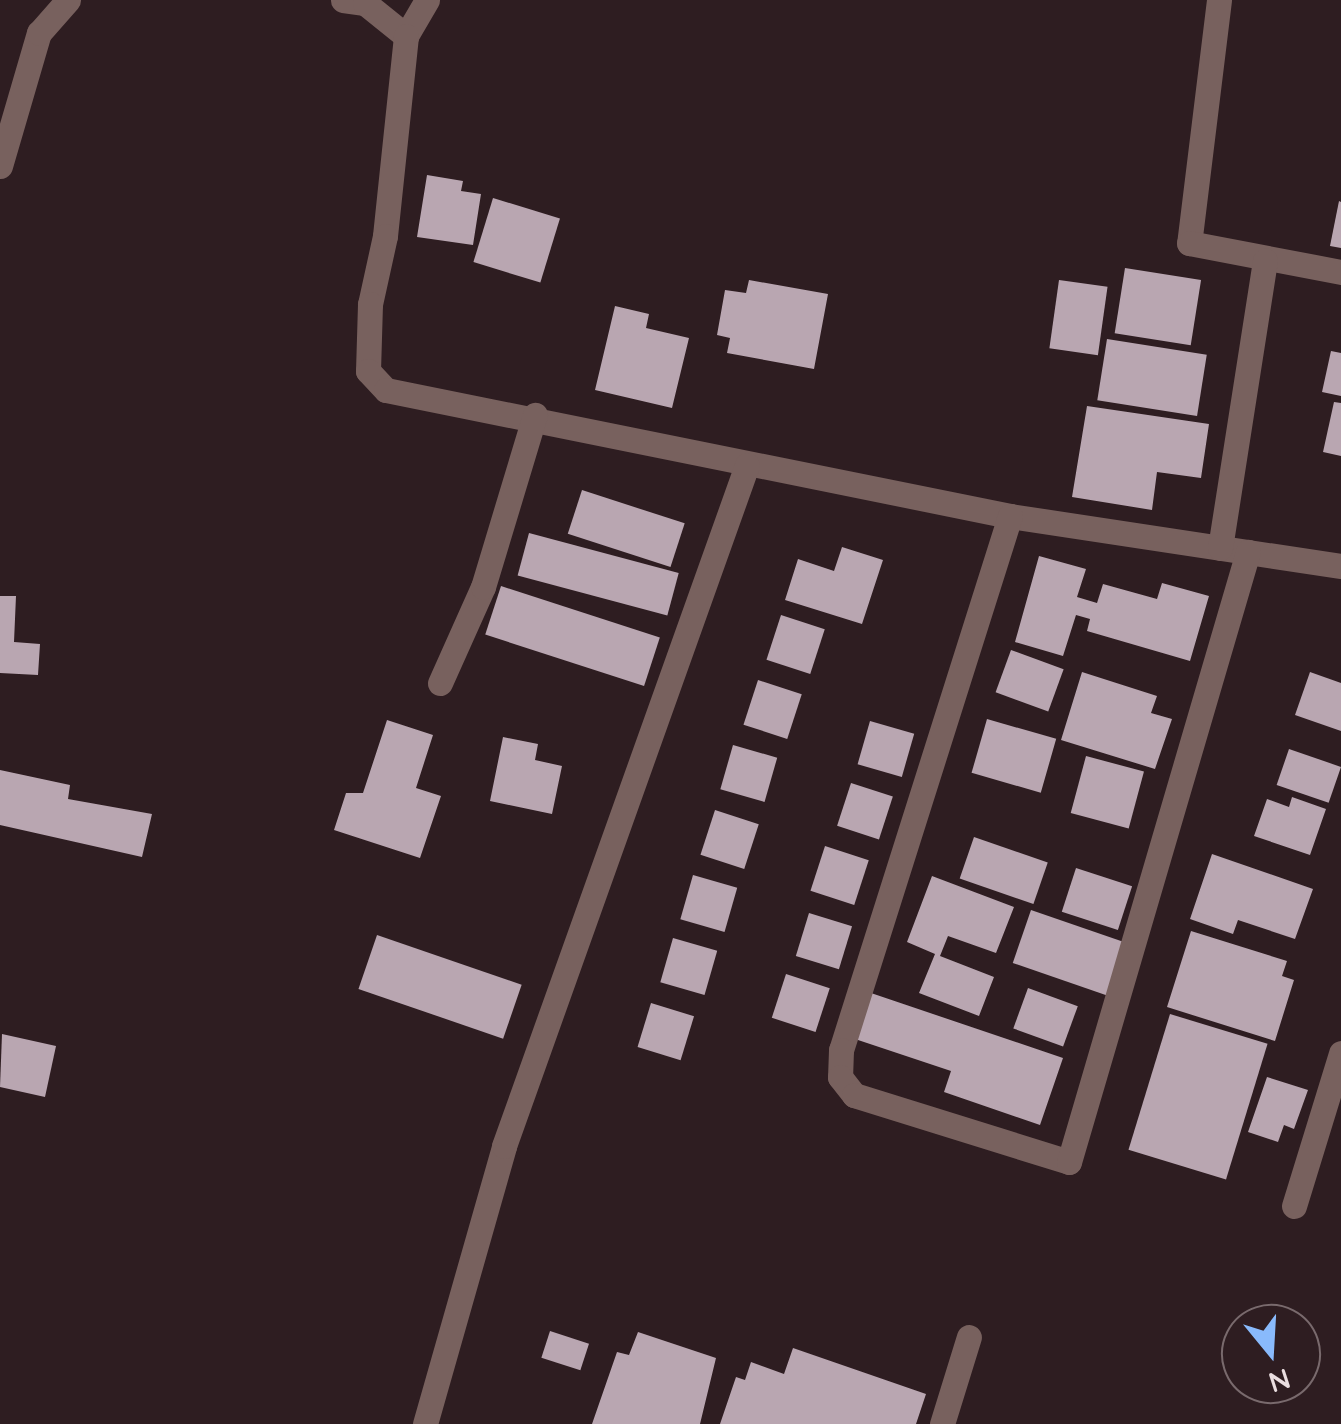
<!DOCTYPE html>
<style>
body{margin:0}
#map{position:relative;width:1341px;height:1424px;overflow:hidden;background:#2e1d21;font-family:Quicksand,sans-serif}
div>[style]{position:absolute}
.building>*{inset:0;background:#b9a6b1;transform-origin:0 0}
.minor>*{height:25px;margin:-12.5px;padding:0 12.5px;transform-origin:12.5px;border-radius:12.5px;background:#78615e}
span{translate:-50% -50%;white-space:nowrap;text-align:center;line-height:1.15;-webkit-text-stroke:10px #2e1d21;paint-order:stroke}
.north{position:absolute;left:1221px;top:1304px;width:100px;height:100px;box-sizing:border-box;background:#2e1d21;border:2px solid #796a6d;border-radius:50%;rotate:162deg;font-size:28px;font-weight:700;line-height:40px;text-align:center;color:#eadee0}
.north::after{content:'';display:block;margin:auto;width:35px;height:45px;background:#89bafc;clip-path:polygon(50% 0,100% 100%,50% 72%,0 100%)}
</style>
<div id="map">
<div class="building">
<i style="clip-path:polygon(427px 175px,463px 181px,461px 191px,481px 194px,473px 245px,417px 237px)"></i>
<i style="left:493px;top:198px;width:70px;height:67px;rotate:17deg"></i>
<i style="clip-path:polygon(1339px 201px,1341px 202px,1341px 248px,1330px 246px)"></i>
<i style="left:1125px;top:268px;width:77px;height:66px;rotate:9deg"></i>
<i style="clip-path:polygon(749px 280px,828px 294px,814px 369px,727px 353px,730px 338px,717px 335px,725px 290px,746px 293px)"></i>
<i style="left:1059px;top:280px;width:49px;height:69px;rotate:8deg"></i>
<i style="clip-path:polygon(615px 306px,649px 314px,646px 328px,689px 338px,672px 408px,595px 390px)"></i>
<i style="left:1107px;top:339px;width:101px;height:62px;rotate:9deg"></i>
<i style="clip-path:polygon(1331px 351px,1341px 353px,1341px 396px,1322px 392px)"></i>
<i style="clip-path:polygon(1334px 402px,1341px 403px,1341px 456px,1323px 452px)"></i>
<i style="clip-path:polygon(1087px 406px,1209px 424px,1201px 478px,1157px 472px,1152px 510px,1072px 497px)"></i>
<i style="left:582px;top:490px;width:108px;height:46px;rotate:18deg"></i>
<i style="left:529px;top:533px;width:155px;height:44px;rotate:15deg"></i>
<i style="clip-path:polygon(842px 547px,883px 560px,862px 624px,785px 600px,798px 559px,834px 571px)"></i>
<i style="clip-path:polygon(1039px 556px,1086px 569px,1077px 597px,1097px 603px,1103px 584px,1157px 599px,1162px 583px,1209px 596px,1190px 661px,1087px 631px,1090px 619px,1076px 615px,1063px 656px,1015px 642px)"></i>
<i style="left:501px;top:586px;width:167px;height:51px;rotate:18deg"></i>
<i style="clip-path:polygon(0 596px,16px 596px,14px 642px,40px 644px,38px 675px,0 673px)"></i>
<i style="left:781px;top:615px;width:46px;height:47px;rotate:18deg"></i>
<i style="left:1011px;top:650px;width:56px;height:45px;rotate:20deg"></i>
<i style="clip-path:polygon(1082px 672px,1157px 696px,1151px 713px,1172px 719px,1155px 769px,1061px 740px)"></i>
<i style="clip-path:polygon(1310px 672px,1341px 683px,1341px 731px,1295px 715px)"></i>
<i style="left:758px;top:680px;width:46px;height:47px;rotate:18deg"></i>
<i style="left:987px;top:719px;width:72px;height:56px;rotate:16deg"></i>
<i style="clip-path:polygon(387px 720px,433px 735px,416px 788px,441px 796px,420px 858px,334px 830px,346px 793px,363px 793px)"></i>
<i style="left:870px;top:721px;width:46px;height:45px;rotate:16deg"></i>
<i style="clip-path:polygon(503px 737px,538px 744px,535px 760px,562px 766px,552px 814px,490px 801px)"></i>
<i style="left:733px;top:745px;width:46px;height:46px;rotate:16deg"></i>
<i style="left:1289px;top:749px;width:55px;height:38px;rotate:19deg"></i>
<i style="left:1086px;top:756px;width:60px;height:59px;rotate:15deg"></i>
<i style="clip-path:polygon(0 770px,70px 785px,68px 799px,152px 814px,142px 857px,0 825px)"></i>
<i style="left:851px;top:783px;width:44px;height:45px;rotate:18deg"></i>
<i style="clip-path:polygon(1292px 797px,1326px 809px,1310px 855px,1254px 836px,1267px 799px,1289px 807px)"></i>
<i style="left:715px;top:810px;width:46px;height:47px;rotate:18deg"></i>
<i style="left:974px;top:837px;width:78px;height:44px;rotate:19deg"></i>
<i style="left:825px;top:846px;width:46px;height:47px;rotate:18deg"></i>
<i style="clip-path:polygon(1212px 854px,1313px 889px,1295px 939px,1238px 920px,1233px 934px,1190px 919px)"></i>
<i style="left:1076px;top:868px;width:59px;height:46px;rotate:18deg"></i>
<i style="left:693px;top:875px;width:46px;height:46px;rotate:16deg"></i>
<i style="clip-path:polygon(932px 876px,1014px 907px,996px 953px,948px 936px,940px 956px,994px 977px,979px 1016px,919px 993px,935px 954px,907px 942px)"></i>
<i style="left:1031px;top:910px;width:99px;height:56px;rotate:19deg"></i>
<i style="left:809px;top:913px;width:45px;height:45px;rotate:17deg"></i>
<i style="clip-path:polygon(1191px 931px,1287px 961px,1282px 976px,1294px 980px,1275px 1041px,1167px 1007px)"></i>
<i style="left:377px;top:935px;width:153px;height:57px;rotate:19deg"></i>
<i style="left:673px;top:938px;width:46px;height:46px;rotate:16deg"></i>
<i style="left:786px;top:974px;width:46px;height:46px;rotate:18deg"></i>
<i style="left:1028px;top:988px;width:53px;height:43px;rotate:20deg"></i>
<i style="clip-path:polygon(868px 992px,1063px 1058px,1040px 1125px,944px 1092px,951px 1071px,852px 1038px)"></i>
<i style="left:651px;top:1003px;width:45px;height:46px;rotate:17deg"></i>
<i style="left:1170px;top:1014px;width:102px;height:142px;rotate:17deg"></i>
<i style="clip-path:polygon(2px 1034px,56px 1046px,45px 1097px,0 1087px)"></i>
<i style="clip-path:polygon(1267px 1077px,1308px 1090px,1294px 1129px,1284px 1125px,1278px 1142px,1248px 1132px)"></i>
<i style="left:550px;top:1331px;width:41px;height:28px;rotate:18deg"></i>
<i style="clip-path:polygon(638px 1332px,716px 1358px,700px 1424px,592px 1424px,617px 1352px,629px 1355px)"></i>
<i style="clip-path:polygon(793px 1348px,926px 1394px,916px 1424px,720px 1424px,736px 1377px,745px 1380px,751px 1362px,784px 1374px)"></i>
</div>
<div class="minor">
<i style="left:343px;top:0;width:22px;rotate:8deg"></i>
<i style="left:365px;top:3px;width:53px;rotate:38.8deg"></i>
<i style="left:427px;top:0;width:42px;rotate:120.3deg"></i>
<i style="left:406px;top:36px;width:201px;rotate:96deg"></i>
<i style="left:385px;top:236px;width:70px;rotate:102.4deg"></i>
<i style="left:370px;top:304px;width:67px;rotate:91.7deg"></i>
<i style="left:368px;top:371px;width:26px;rotate:47deg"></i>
<i style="left:386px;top:390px;width:637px;rotate:11.42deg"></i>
<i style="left:1010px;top:516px;width:335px;rotate:8.6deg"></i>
<i style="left:1219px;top:0;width:245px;rotate:97deg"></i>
<i style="left:1189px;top:243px;width:155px;rotate:10.8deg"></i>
<i style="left:0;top:166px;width:139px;rotate:-73.7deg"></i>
<i style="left:39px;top:33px;width:44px;rotate:-48.7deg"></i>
<i style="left:1010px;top:516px;width:560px;rotate:107.56deg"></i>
<i style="left:841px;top:1050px;width:27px;rotate:92deg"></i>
<i style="left:840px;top:1077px;width:23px;rotate:52deg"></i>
<i style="left:854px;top:1095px;width:225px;rotate:17.3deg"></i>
<i style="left:1069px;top:1162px;width:636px;rotate:-73.65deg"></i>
<i style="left:1220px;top:548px;width:291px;rotate:-81.1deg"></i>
<i style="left:440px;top:683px;width:105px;rotate:-65.9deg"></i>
<i style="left:483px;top:587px;width:180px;rotate:-73.2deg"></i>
<i style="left:1294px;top:1206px;width:160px;rotate:-72.9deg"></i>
<i style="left:425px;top:1424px;width:289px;rotate:-74.1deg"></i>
<i style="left:504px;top:1146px;width:723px;rotate:-70.36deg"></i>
<i style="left:942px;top:1424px;width:91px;rotate:-72.8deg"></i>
</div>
<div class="north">N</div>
</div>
